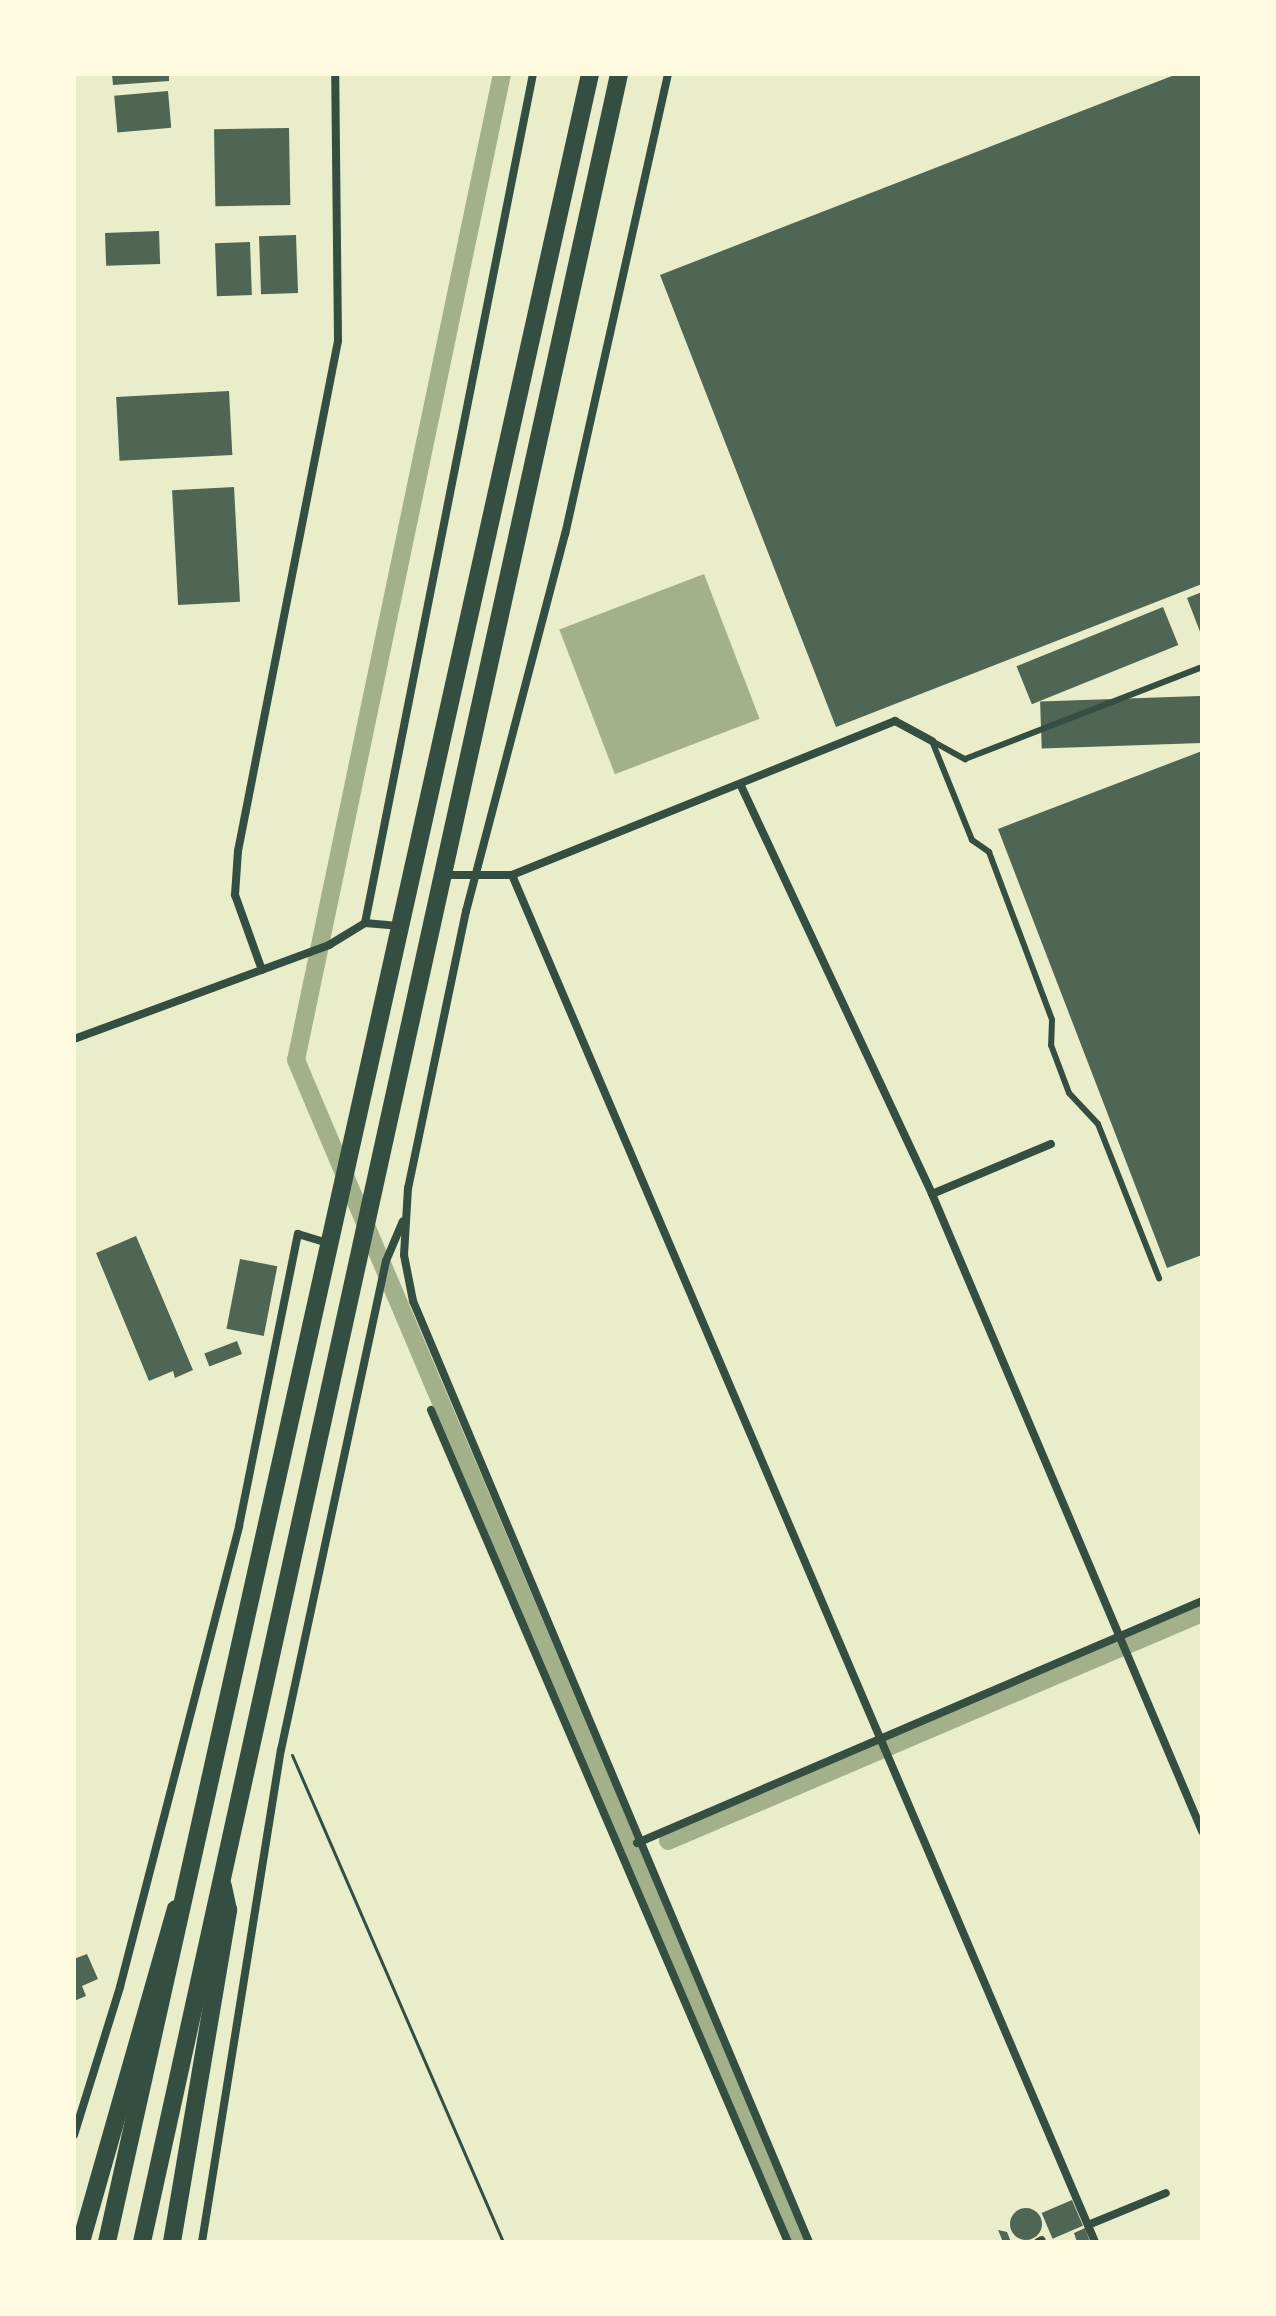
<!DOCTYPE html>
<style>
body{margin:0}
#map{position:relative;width:1276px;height:2316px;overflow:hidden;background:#e9edc9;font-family:"Nunito Sans",sans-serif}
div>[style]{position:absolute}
.water>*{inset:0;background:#a3b18a;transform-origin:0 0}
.canal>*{height:18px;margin:-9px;padding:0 9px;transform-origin:9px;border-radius:9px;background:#a3b18a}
.building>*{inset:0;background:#4f6655;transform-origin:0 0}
.round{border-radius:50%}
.path>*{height:3px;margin:-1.5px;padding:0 1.5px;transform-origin:1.5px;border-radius:1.5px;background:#344e41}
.service>*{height:6px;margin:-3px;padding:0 3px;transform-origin:3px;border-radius:3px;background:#344e41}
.minor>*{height:8px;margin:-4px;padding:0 4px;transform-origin:4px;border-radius:4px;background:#344e41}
.trunk>*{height:18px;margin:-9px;padding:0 9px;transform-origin:9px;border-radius:9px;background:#344e41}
span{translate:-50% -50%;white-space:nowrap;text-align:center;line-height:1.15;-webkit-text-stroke:7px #fefae0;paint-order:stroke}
.frame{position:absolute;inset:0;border:76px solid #fefae0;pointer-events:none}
</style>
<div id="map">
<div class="water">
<i style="left:704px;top:574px;width:155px;height:155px;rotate:69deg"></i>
</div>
<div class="canal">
<i style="left:502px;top:74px;width:1007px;rotate:101.8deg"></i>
<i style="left:296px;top:1060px;width:1283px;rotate:67.07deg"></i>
<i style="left:668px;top:1841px;width:581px;rotate:-23.12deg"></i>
</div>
<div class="building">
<i style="clip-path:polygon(112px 74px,169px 74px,169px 81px,113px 85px)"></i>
<i style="clip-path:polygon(1177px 74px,1202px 74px,1202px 584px,836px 727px,660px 275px)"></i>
<i style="left:168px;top:91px;width:37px;height:54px;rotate:85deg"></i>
<i style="left:289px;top:128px;width:77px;height:75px;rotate:89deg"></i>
<i style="left:159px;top:231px;width:33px;height:54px;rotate:88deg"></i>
<i style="left:296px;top:235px;width:58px;height:37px;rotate:88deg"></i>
<i style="left:250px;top:242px;width:53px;height:35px;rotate:88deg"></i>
<i style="left:229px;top:391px;width:64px;height:113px;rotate:87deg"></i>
<i style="left:234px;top:487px;width:115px;height:62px;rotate:87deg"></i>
<i style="clip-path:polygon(1202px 592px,1202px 637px,1187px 598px)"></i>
<i style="left:1163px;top:607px;width:41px;height:158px;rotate:68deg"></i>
<i style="left:1200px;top:696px;width:47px;height:160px;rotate:88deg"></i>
<i style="clip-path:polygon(1202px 751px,1202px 1255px,1167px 1268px,998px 829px)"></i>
<i style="clip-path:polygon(136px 1236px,193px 1370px,175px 1378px,173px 1371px,149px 1381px,96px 1253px)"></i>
<i style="left:240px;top:1259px;width:38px;height:71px;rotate:11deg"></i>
<i style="left:237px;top:1341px;width:14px;height:35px;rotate:69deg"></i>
<i style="clip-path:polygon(87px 1954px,98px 1979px,82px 1986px,86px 1996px,74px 2001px,74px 1959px)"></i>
<i style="left:1072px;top:2200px;width:28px;height:33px;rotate:67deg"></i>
<i class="round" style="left:1010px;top:2208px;width:32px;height:32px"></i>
<i style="clip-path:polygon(1085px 2228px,1090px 2242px,1077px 2242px,1074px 2233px)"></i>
<i style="clip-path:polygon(998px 2230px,1007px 2232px,1011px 2242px,1003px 2242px)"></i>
</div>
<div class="path">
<i style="left:292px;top:1755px;width:531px;rotate:66.57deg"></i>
</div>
<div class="service">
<i style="left:932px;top:741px;width:107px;rotate:68deg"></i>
<i style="left:972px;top:840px;width:21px;rotate:35deg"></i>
<i style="left:989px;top:852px;width:179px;rotate:69.4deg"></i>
<i style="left:1052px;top:1020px;width:25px;rotate:92deg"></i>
<i style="left:1051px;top:1045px;width:51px;rotate:69.4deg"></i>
<i style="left:1069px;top:1093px;width:42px;rotate:46.9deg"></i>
<i style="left:1098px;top:1124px;width:166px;rotate:68.4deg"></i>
<i style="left:932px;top:741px;width:38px;rotate:29deg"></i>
<i style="left:965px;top:759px;width:252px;rotate:-21.2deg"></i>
</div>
<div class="minor">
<i style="left:668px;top:74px;width:471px;rotate:102.6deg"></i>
<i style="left:565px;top:534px;width:390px;rotate:104.7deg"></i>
<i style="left:466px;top:911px;width:283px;rotate:101.8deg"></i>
<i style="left:408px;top:1188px;width:67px;rotate:93.4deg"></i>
<i style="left:404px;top:1255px;width:47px;rotate:78.9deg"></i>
<i style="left:413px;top:1301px;width:1021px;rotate:67.18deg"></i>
<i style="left:742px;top:788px;width:448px;rotate:64.9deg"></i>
<i style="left:932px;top:1194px;width:692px;rotate:67.03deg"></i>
<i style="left:442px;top:875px;width:70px"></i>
<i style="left:512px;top:875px;width:413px;rotate:-21.9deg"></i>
<i style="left:895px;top:721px;width:42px;rotate:28.4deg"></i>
<i style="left:512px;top:875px;width:1486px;rotate:66.9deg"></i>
<i style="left:365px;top:923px;width:865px;rotate:-78.81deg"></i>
<i style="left:262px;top:970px;width:80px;rotate:-109.8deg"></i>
<i style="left:235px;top:895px;width:44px;rotate:-86.1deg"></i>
<i style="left:238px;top:851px;width:520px;rotate:-78.91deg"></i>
<i style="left:338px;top:341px;width:267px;rotate:-90.6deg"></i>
<i style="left:74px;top:1039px;width:272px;rotate:-20.2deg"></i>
<i style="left:329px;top:945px;width:42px;rotate:-31.4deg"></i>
<i style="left:365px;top:923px;width:36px;rotate:5deg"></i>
<i style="left:932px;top:1194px;width:129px;rotate:-22.8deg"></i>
<i style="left:431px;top:1410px;width:905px;rotate:66.78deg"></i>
<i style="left:637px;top:1843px;width:615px;rotate:-23.19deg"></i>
<i style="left:74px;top:2135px;width:155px;rotate:-72.7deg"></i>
<i style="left:120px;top:1987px;width:476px;rotate:-75.5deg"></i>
<i style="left:239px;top:1526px;width:298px;rotate:-78.6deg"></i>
<i style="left:298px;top:1234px;width:30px;rotate:17deg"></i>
<i style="left:1088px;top:2225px;width:84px;rotate:-22.3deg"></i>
<i style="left:202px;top:2242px;width:498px;rotate:-80.9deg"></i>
<i style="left:281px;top:1750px;width:500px;rotate:-77.88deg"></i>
<i style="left:386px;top:1261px;width:43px;rotate:-67deg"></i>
<i style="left:1038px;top:2242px;width:4px;rotate:-27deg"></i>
</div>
<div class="trunk">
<i style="left:81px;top:2242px;width:346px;rotate:-74.1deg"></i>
<i style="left:107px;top:2242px;width:2221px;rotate:-77.44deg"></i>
<i style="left:142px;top:2242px;width:2220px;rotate:-77.59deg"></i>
<i style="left:172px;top:2242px;width:337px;rotate:-80.4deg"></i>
<i style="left:228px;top:1910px;width:25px;rotate:-102deg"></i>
</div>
<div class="frame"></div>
</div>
